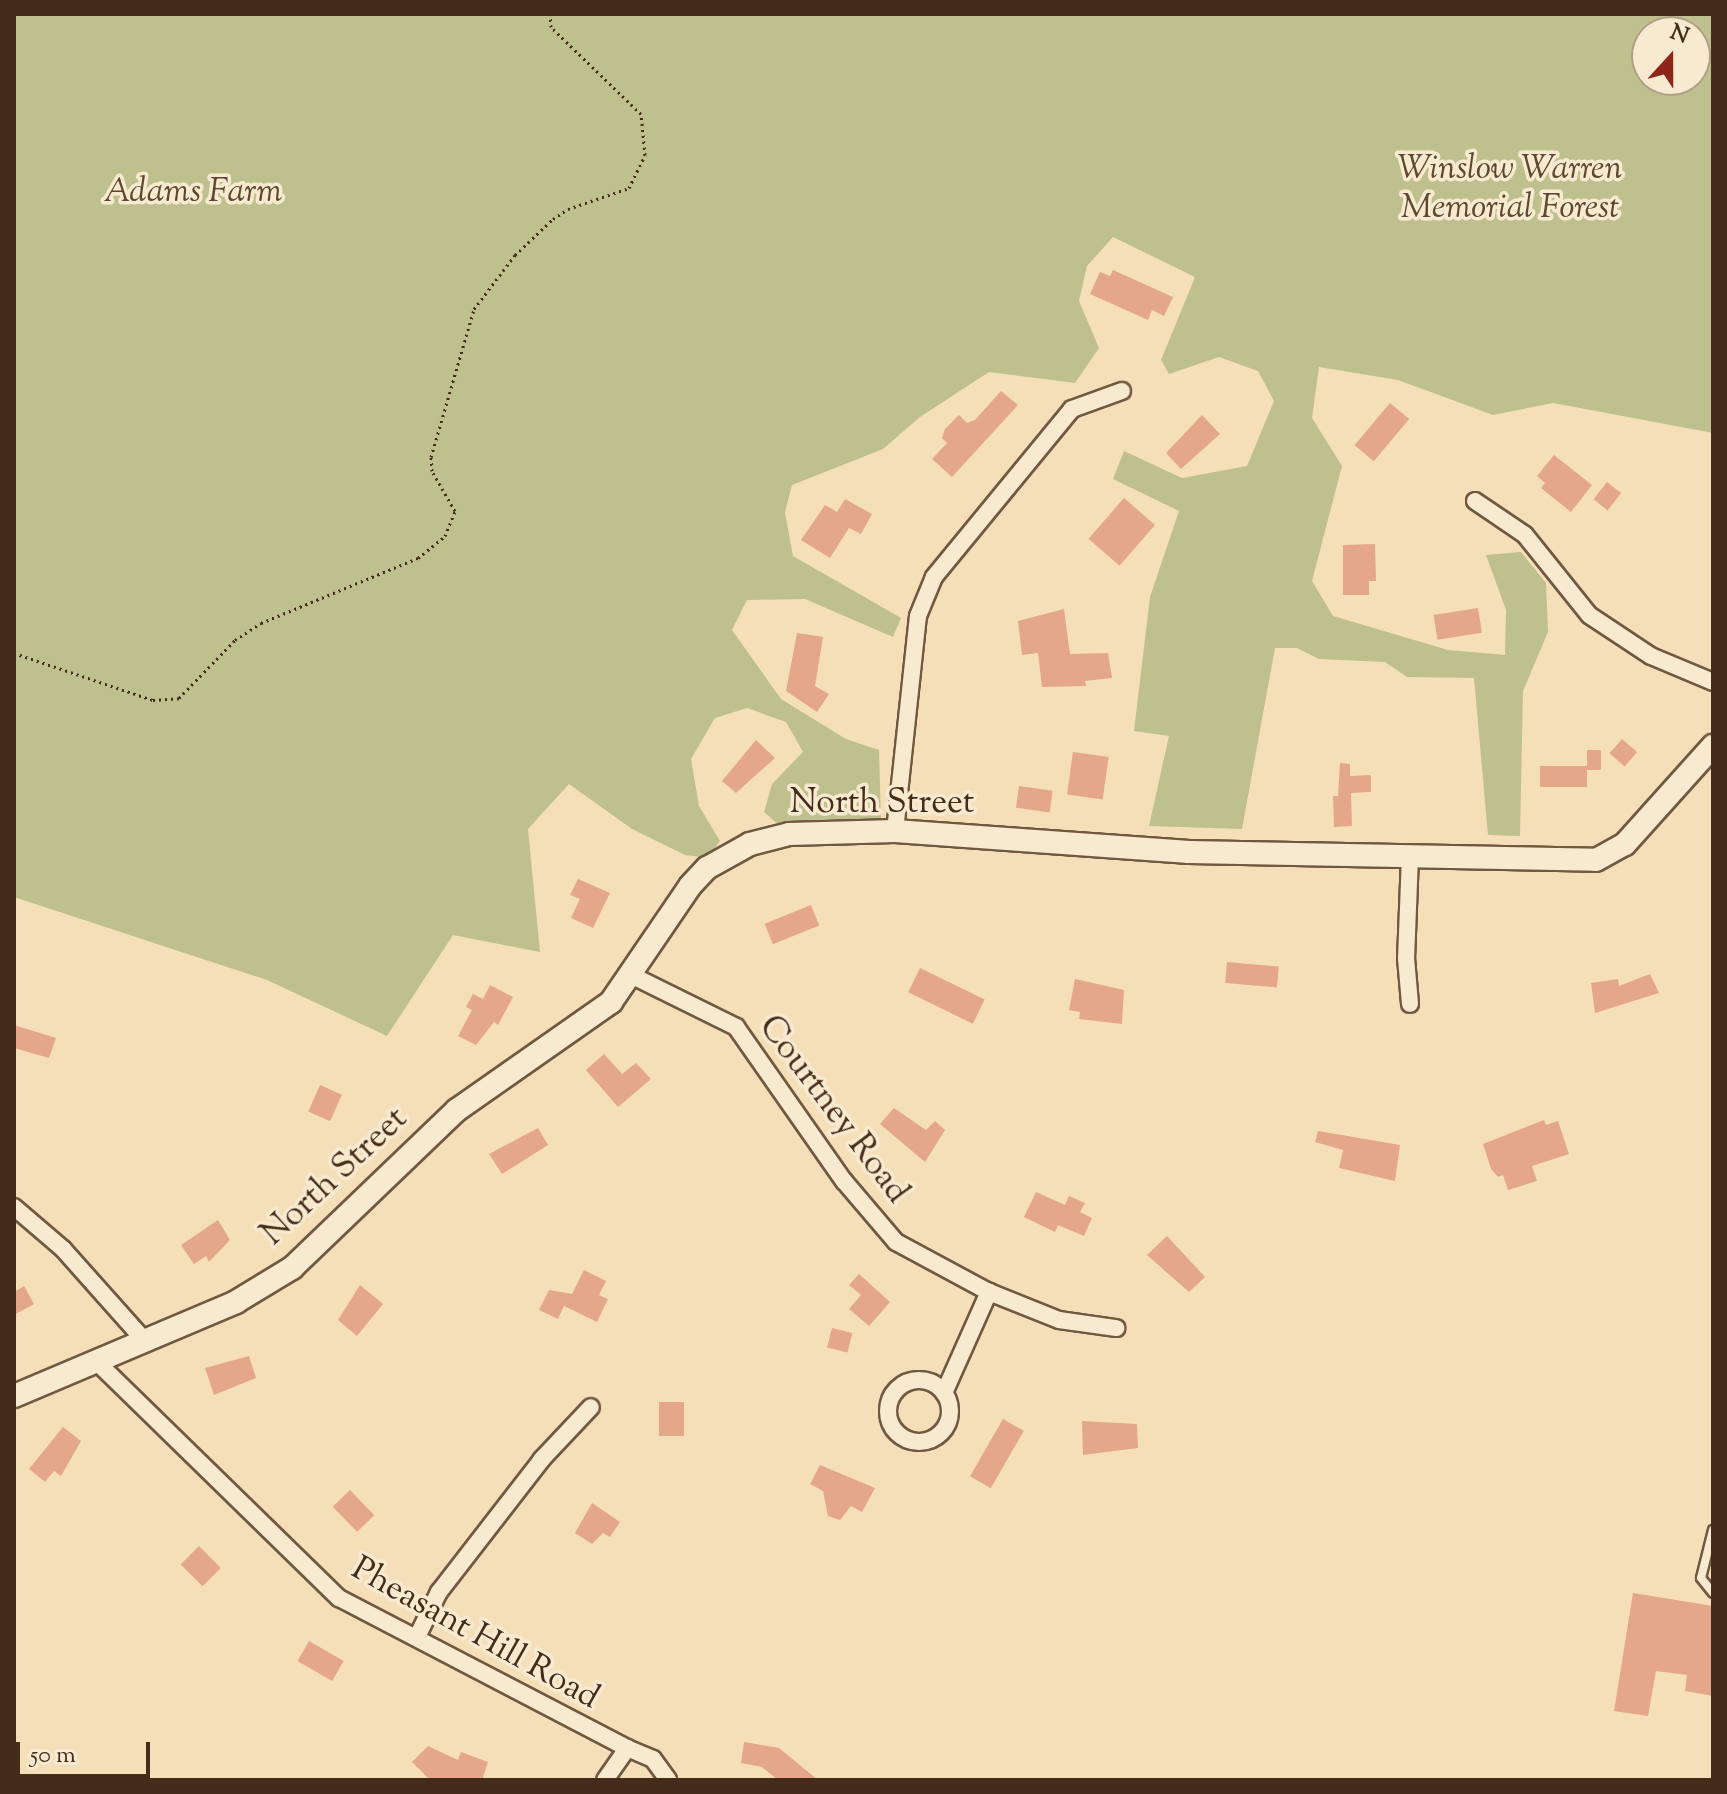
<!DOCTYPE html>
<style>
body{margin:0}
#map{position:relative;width:1727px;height:1794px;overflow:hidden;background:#f5dfb8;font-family:"Sorts Mill Goudy",serif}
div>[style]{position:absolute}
.green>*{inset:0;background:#bec18d}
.building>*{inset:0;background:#e4a789;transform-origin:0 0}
.path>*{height:3px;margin-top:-1.5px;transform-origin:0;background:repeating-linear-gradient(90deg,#452b19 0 2px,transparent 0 6px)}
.roads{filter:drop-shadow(2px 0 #715841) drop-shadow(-2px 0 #715841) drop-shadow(0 2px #715841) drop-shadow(0 -2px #715841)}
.lane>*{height:8px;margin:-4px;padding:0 4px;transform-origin:4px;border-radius:4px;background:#f8ead1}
.street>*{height:16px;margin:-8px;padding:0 8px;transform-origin:8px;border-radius:8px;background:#f8ead1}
.street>.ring{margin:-8px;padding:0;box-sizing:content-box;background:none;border:16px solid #f8ead1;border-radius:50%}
.secondary>*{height:22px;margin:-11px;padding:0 11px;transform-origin:11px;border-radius:11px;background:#f8ead1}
span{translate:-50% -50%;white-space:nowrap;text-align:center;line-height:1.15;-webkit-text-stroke:7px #f8ead1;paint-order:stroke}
.park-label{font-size:34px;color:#5d4930;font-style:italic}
.street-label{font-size:34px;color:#452b19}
.frame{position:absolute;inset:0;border:16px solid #452b19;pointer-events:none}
.north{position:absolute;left:1631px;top:16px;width:80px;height:80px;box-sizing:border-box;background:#f8ead1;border:2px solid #b09e87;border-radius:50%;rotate:21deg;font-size:22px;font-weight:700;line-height:32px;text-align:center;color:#452b19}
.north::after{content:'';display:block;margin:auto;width:28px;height:36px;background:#8f2418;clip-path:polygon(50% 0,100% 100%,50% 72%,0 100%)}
.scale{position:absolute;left:16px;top:1742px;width:134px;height:36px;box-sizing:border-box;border:4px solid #452b19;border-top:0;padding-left:10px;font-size:24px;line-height:28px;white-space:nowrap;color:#452b19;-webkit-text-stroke:6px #f8ead1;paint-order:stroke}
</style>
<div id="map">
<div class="green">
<i style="clip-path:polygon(evenodd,14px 14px,1713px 14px,1713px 433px,1553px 403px,1493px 415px,1398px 380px,1319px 367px,1312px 418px,1342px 466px,1312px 581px,1333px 616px,1448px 650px,1505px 655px,1506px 610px,1486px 555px,1521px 552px,1546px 583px,1548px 632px,1523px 691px,1520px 836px,1488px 835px,1474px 678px,1407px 677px,1385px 662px,1319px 659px,1297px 648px,1275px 648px,1242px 829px,1149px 826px,1169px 736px,1134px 731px,1150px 597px,1179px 511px,1113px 479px,1124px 451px,1182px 478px,1247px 466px,1274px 401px,1258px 371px,1219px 357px,1169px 374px,1161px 360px,1195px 277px,1113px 237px,1087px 266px,1079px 301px,1099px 348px,1075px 383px,989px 372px,920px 417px,883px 449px,792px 485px,785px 512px,793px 556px,901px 618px,893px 637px,805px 599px,747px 600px,732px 630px,781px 699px,846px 739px,879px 750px,881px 820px,781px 827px,764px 812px,772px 784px,803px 752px,786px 722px,747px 708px,715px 718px,691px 759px,699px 806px,720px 841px,708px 858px,685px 855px,632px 829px,569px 784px,528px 829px,540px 952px,453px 935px,387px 1036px,267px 980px,14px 897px,14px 14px,1647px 32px,1695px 32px,1695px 80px,1647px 80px,1647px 32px)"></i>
</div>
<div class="building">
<i style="clip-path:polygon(1113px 270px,1173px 297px,1164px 316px,1152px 310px,1148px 320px,1090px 294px,1100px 272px,1110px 276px)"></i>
<i style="clip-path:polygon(1001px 391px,1018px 405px,952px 477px,932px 459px,947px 443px,942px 438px,945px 429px,959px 415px,967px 423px,975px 420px)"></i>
<i style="left:1390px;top:403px;width:25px;height:55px;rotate:40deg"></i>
<i style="clip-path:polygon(1202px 415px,1220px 434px,1181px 469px,1166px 453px)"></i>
<i style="clip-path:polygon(1554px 455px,1592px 485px,1571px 512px,1541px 488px,1545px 483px,1537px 476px)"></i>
<i style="left:1607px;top:482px;width:18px;height:22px;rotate:38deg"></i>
<i style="left:1124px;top:498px;width:41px;height:54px;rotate:41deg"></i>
<i style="clip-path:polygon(845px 499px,872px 514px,861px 534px,849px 528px,830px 558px,801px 540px,825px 505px,837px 512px)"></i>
<i style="clip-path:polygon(1375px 544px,1376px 581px,1369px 581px,1369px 595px,1343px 595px,1343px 545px)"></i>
<i style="left:1478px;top:608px;width:25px;height:45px;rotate:81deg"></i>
<i style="clip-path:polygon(1064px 609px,1070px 654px,1108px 653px,1112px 678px,1085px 681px,1086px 686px,1042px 687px,1038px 653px,1022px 655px,1018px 621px)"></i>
<i style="clip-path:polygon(797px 633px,823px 637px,815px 686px,829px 694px,817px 712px,786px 691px)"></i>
<i style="left:1622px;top:739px;width:20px;height:19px;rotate:41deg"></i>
<i style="clip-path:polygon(756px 740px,775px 758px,736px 793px,722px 781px)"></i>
<i style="left:1587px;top:750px;width:14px;height:20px"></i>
<i style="left:1073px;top:752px;width:36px;height:43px;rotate:8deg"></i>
<i style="clip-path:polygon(1340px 763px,1350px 764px,1350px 776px,1371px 775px,1371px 792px,1351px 793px,1352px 826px,1334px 827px,1333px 796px,1338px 796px)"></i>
<i style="left:1540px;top:766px;width:47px;height:21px"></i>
<i style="left:1019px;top:786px;width:34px;height:22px;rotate:8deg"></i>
<i style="clip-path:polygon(578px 879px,610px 893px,593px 928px,571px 918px,580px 899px,570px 895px)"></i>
<i style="left:811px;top:905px;width:22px;height:50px;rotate:68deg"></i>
<i style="left:1227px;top:962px;width:52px;height:21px;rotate:5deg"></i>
<i style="left:920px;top:968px;width:72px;height:27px;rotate:26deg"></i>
<i style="clip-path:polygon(1650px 974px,1659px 993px,1595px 1013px,1591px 983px,1618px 979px,1619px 986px)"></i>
<i style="clip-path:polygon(1075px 979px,1124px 990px,1122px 1024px,1079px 1019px,1080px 1012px,1069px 1010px)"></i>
<i style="clip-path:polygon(490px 985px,513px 997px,498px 1025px,494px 1022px,476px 1045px,458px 1036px,472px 1010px,466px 1007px,473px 994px,483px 999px)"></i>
<i style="clip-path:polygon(14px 1025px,56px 1038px,49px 1058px,14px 1048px)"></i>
<i style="clip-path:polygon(604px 1054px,622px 1074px,636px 1063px,651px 1079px,618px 1107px,586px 1070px)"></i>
<i style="left:320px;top:1085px;width:24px;height:29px;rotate:24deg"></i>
<i style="clip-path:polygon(894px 1108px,926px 1130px,935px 1121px,945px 1130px,925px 1162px,880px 1124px)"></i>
<i style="clip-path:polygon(1544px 1120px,1546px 1125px,1558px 1121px,1569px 1154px,1532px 1166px,1537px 1181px,1508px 1190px,1503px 1175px,1498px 1177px,1491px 1169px,1483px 1144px)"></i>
<i style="clip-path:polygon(538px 1128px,548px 1145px,502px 1174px,489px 1154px)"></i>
<i style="clip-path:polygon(1318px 1131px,1400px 1145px,1395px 1181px,1339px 1168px,1343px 1150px,1315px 1142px)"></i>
<i style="clip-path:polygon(1036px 1192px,1065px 1205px,1069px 1196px,1085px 1203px,1080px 1212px,1092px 1218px,1084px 1236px,1058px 1225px,1055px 1232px,1024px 1217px)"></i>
<i style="clip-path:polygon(218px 1220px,230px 1240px,209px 1262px,206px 1256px,194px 1264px,181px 1245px)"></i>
<i style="clip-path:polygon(1167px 1236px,1205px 1277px,1189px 1292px,1147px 1255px)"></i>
<i style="clip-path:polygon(584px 1270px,606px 1281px,599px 1295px,608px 1299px,597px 1322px,564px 1306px,558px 1319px,539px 1310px,549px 1290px,572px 1294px)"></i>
<i style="clip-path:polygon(859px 1274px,890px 1302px,869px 1326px,849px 1309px,861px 1295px,849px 1285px)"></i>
<i style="clip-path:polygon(360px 1285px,383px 1304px,357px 1336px,338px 1320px)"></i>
<i style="clip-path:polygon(24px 1286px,34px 1304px,14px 1315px,14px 1292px)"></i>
<i style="left:832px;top:1328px;width:21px;height:20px;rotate:14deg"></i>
<i style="clip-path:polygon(249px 1356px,256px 1378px,214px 1395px,205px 1368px)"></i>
<i style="left:659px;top:1402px;width:25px;height:34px"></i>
<i style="left:1003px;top:1419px;width:24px;height:66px;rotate:30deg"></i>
<i style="clip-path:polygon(1082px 1421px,1137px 1424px,1138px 1448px,1083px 1455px)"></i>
<i style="clip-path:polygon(63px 1427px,81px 1441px,61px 1476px,54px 1471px,45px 1482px,29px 1469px)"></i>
<i style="clip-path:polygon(820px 1465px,875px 1488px,862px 1512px,851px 1506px,840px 1520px,828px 1516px,823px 1491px,810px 1484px)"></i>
<i style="left:350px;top:1490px;width:35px;height:24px;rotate:46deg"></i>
<i style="clip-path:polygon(592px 1503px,620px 1522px,610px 1537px,603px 1533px,592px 1544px,575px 1533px)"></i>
<i style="left:199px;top:1546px;width:31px;height:26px;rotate:45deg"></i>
<i style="clip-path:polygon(1633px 1593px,1713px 1606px,1713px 1696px,1685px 1691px,1687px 1675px,1656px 1671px,1648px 1716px,1614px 1711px)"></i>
<i style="left:309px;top:1641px;width:40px;height:23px;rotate:30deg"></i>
<i style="clip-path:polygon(744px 1742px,779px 1748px,818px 1780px,778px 1780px,762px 1767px,741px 1763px)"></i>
<i style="clip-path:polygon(428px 1746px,458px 1760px,461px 1752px,488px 1762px,482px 1780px,428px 1778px,412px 1762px)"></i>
</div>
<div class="path">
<i style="left:14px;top:653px;width:147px;rotate:18.7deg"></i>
<i style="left:153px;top:700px;width:26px;rotate:-4deg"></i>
<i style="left:179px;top:698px;width:81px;rotate:-46deg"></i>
<i style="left:235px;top:640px;width:31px;rotate:-33deg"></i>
<i style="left:261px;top:623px;width:170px;rotate:-22.5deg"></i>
<i style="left:418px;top:558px;width:35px;rotate:-39deg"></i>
<i style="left:445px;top:536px;width:27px;rotate:-68deg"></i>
<i style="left:455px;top:511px;width:46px;rotate:-119.9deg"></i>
<i style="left:432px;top:471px;width:14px;rotate:-94deg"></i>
<i style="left:431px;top:457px;width:154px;rotate:-73.8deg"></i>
<i style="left:474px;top:309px;width:68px;rotate:-52.8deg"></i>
<i style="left:515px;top:255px;width:52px;rotate:-43.5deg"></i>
<i style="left:553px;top:219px;width:18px;rotate:-34deg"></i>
<i style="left:568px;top:209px;width:65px;rotate:-19deg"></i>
<i style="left:629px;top:188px;width:37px;rotate:-64deg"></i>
<i style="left:645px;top:155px;width:41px;rotate:-95.6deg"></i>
<i style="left:641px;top:114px;width:125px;rotate:-136deg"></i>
<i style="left:551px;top:27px;width:13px;rotate:-94deg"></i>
</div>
<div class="roads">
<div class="lane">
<i style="left:1713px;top:1530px;width:49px;rotate:104deg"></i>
<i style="left:1701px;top:1578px;width:19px;rotate:51deg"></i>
</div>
<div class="street">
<i style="left:1475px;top:501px;width:60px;rotate:34.2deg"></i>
<i style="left:1525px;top:535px;width:102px;rotate:51.3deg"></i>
<i style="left:1589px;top:615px;width:74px;rotate:33.5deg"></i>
<i style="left:1651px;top:656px;width:67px;rotate:22.8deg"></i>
<i style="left:895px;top:831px;width:216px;rotate:-83.9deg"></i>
<i style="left:918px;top:616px;width:42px;rotate:-67.7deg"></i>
<i style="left:934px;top:577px;width:217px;rotate:-50.6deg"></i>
<i style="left:1072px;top:409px;width:53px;rotate:-19.8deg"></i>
<i style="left:1410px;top:856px;width:102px;rotate:92.2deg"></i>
<i style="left:1406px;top:958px;width:46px;rotate:85deg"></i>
<i style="left:633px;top:976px;width:115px;rotate:26.3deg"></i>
<i style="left:736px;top:1027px;width:188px;rotate:55deg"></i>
<i style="left:844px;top:1181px;width:80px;rotate:49.6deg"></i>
<i style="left:896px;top:1242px;width:106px;rotate:28.3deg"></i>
<i style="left:989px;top:1292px;width:75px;rotate:21.8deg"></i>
<i style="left:1059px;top:1320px;width:58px;rotate:8deg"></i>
<i style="left:14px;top:1207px;width:65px;rotate:40.6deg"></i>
<i style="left:63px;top:1249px;width:123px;rotate:48.3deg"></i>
<i style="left:97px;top:1362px;width:338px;rotate:44.3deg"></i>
<i style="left:339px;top:1598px;width:325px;rotate:27.5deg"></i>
<i class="ring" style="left:888px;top:1380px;width:46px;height:46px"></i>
<i style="left:944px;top:1393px;width:111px;rotate:-66deg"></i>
<i style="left:418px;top:1635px;width:48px;rotate:-64deg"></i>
<i style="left:439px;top:1592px;width:168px;rotate:-52.2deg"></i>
<i style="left:542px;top:1459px;width:71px;rotate:-46.7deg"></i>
<i style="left:605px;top:1780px;width:39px;rotate:-55deg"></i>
<i style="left:627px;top:1748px;width:28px;rotate:23deg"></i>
<i style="left:653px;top:1759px;width:26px;rotate:54deg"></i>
</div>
<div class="secondary">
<i style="left:14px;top:1396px;width:241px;rotate:-22.9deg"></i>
<i style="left:236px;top:1302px;width:66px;rotate:-31.3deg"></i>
<i style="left:292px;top:1268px;width:228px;rotate:-43.8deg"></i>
<i style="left:457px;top:1110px;width:188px;rotate:-35deg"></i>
<i style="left:611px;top:1002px;width:140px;rotate:-55.7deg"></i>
<i style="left:690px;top:886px;width:25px;rotate:-47deg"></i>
<i style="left:707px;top:868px;width:49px;rotate:-29.2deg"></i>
<i style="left:750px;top:844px;width:40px;rotate:-14.4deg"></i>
<i style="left:789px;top:834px;width:106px;rotate:-1.6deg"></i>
<i style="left:895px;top:831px;width:295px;rotate:4.1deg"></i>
<i style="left:1189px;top:852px;width:407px;rotate:1.1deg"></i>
<i style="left:1596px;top:860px;width:33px;rotate:-29deg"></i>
<i style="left:1625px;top:844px;width:132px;rotate:-48.1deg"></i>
</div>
</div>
<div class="park-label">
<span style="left:1510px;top:189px">Winslow Warren<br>Memorial Forest</span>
<span style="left:193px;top:193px">Adams Farm</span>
</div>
<div class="street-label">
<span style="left:882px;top:804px">North Street</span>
<span style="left:833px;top:1110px;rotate:53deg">Courtney Road</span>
<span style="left:335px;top:1177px;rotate:-43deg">North Street</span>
<span style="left:475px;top:1634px;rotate:29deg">Pheasant Hill Road</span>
</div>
<div class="frame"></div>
<div class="north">N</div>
<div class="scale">50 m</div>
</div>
